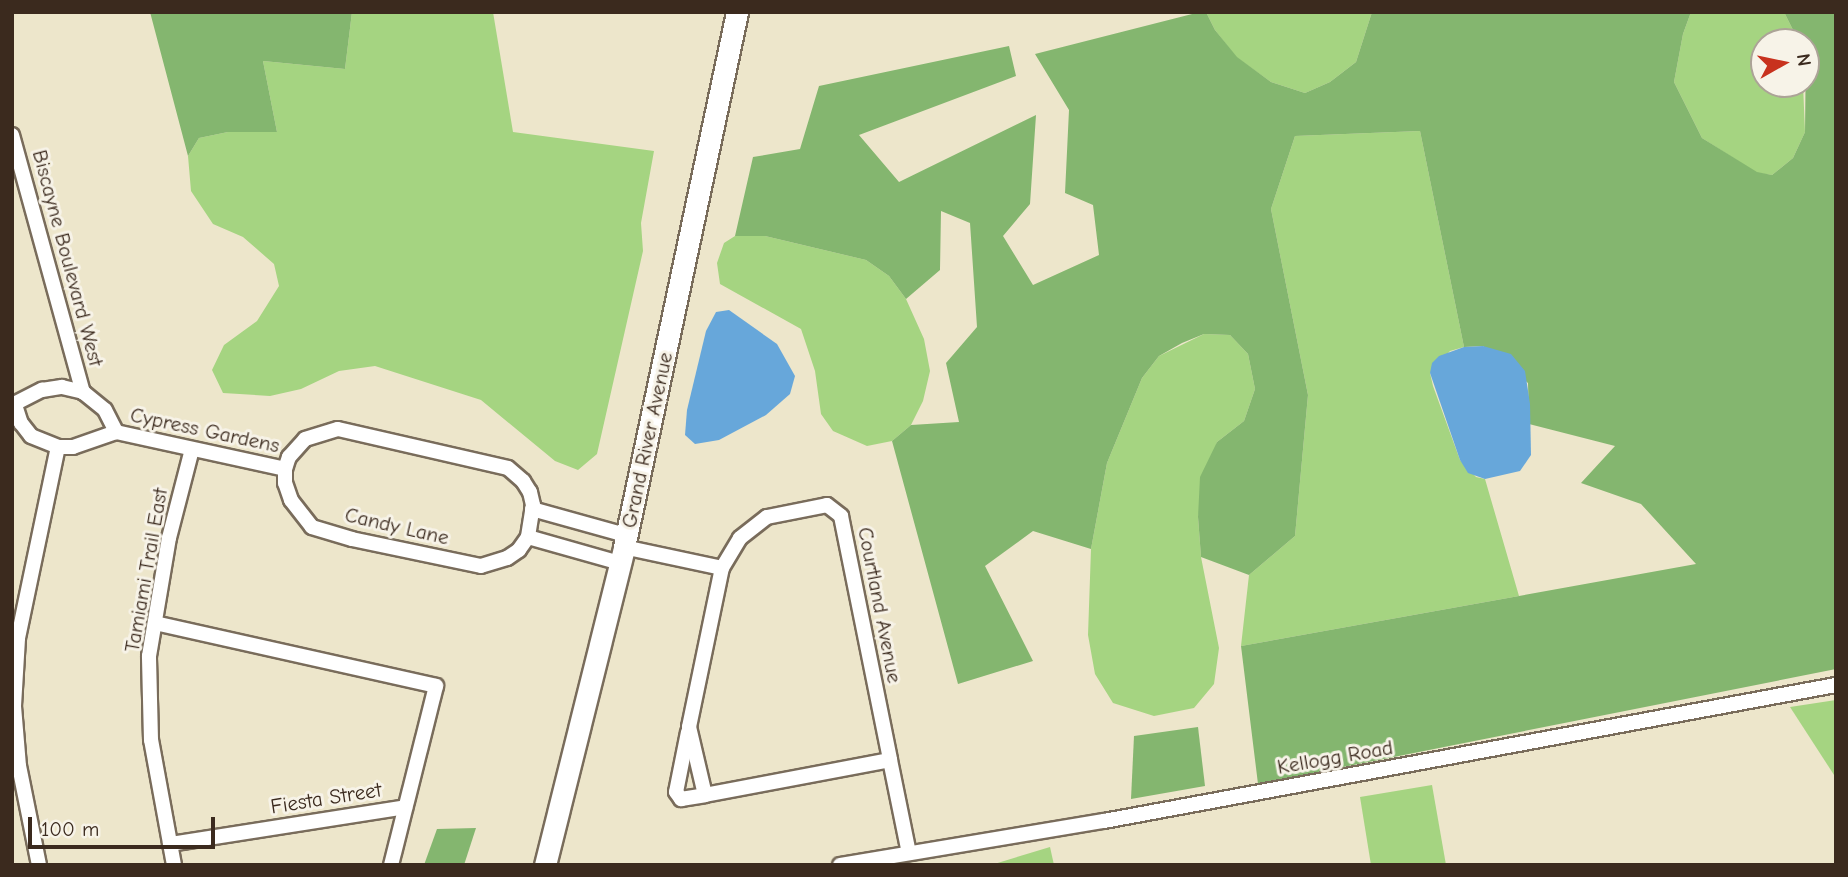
<!DOCTYPE html>
<style>
body{margin:0}
#map{position:relative;width:1848px;height:877px;overflow:hidden;background:#ede6cb;font-family:"Comic Neue",sans-serif}
div>[style]{position:absolute}
.green>*{inset:0;background:#a5d481}
.forest>*{inset:0;background:#84b66f}
.water>*{inset:0;background:#67a7da}
.roads{filter:drop-shadow(2px 0 #796c5b) drop-shadow(-2px 0 #796c5b) drop-shadow(0 2px #796c5b) drop-shadow(0 -2px #796c5b)}
.street>*{height:14px;margin:-7px;padding:0 7px;transform-origin:7px;border-radius:7px;background:#fff}
.secondary>*{height:21px;margin:-10.5px;padding:0 10.5px;transform-origin:10.5px;border-radius:10.5px;background:#fff}
span{translate:-50% -50%;white-space:nowrap;text-align:center;line-height:1.15;-webkit-text-stroke:6px #f7f3e8;paint-order:stroke}
.street-label{font-size:21px;color:#3b2a1e}
.frame{position:absolute;inset:0;border:14px solid #3b2a1e;pointer-events:none}
.north{position:absolute;left:1750px;top:28px;width:70px;height:70px;box-sizing:border-box;background:#f7f3e8;border:2px solid #aca397;border-radius:50%;rotate:81deg;font-size:19px;font-weight:700;line-height:28px;text-align:center;color:#3b2a1e}
.north::after{content:'';display:block;margin:auto;width:24px;height:32px;background:#c8321e;clip-path:polygon(50% 0,100% 100%,50% 72%,0 100%)}
.scale{position:absolute;left:28px;top:817px;width:187px;height:32px;box-sizing:border-box;border:4px solid #3b2a1e;border-top:0;padding-left:9px;font-size:21px;line-height:24px;white-space:nowrap;color:#3b2a1e;-webkit-text-stroke:5px #f7f3e8;paint-order:stroke}
</style>
<div id="map">
<div class="green">
<i style="clip-path:polygon(352px 12px,493px 12px,513px 132px,654px 151px,641px 223px,643px 251px,597px 454px,578px 470px,555px 461px,481px 400px,375px 366px,339px 371px,301px 389px,270px 396px,223px 393px,212px 370px,224px 345px,257px 321px,279px 286px,274px 264px,243px 237px,213px 224px,191px 191px,188px 156px,199px 138px,228px 132px,277px 132px,263px 61px,345px 69px)"></i>
<i style="clip-path:polygon(1206px 12px,1372px 12px,1356px 62px,1330px 82px,1305px 93px,1271px 82px,1236px 57px,1215px 30px)"></i>
<i style="clip-path:polygon(1691px 12px,1784px 12px,1799px 42px,1764px 42px,1764px 84px,1803px 84px,1805px 132px,1793px 158px,1772px 175px,1757px 173px,1702px 138px,1674px 82px,1683px 34px)"></i>
<i style="clip-path:polygon(1420px 131px,1464px 347px,1450px 351px,1430px 373px,1433px 386px,1460px 460px,1476px 477px,1485px 479px,1519px 596px,1241px 646px,1249px 575px,1295px 536px,1308px 395px,1271px 209px,1295px 136px)"></i>
<i style="clip-path:polygon(735px 236px,765px 236px,866px 260px,889px 276px,906px 299px,924px 339px,930px 371px,923px 401px,911px 425px,892px 441px,867px 446px,833px 431px,821px 414px,815px 371px,801px 329px,720px 284px,717px 263px,724px 243px)"></i>
<i style="clip-path:polygon(1204px 334px,1230px 335px,1248px 354px,1255px 389px,1244px 421px,1217px 442px,1198px 517px,1201px 557px,1219px 648px,1214px 684px,1194px 708px,1154px 716px,1113px 703px,1095px 674px,1088px 635px,1091px 549px,1107px 463px,1142px 378px,1159px 356px)"></i>
<i style="clip-path:polygon(1836px 700px,1836px 778px,1790px 707px)"></i>
<i style="clip-path:polygon(1432px 785px,1446px 865px,1371px 865px,1360px 797px)"></i>
<i style="clip-path:polygon(1050px 847px,1054px 865px,991px 865px)"></i>
</div>
<div class="forest">
<i style="clip-path:polygon(150px 12px,352px 12px,345px 69px,263px 61px,277px 132px,228px 132px,199px 138px,188px 156px)"></i>
<i style="clip-path:polygon(1200px 12px,1206px 12px,1215px 30px,1237px 57px,1271px 82px,1305px 93px,1330px 82px,1356px 62px,1372px 12px,1691px 12px,1683px 34px,1674px 82px,1702px 138px,1757px 172px,1772px 175px,1793px 158px,1805px 132px,1806px 42px,1799px 42px,1784px 12px,1836px 12px,1836px 669px,1258px 784px,1241px 646px,1696px 564px,1641px 504px,1581px 483px,1615px 446px,1529px 424px,1528px 383px,1483px 346px,1464px 347px,1420px 131px,1295px 136px,1271px 209px,1308px 395px,1295px 536px,1249px 575px,1201px 557px,1198px 517px,1200px 477px,1217px 442px,1244px 421px,1255px 389px,1248px 354px,1230px 335px,1204px 334px,1182px 343px,1159px 356px,1142px 378px,1107px 463px,1091px 549px,1033px 531px,985px 566px,1033px 661px,958px 684px,892px 441px,911px 425px,959px 422px,946px 363px,977px 327px,970px 223px,941px 211px,940px 270px,906px 299px,889px 276px,866px 260px,765px 236px,735px 236px,753px 157px,800px 149px,819px 86px,1009px 46px,1016px 76px,859px 135px,899px 182px,1036px 115px,1030px 204px,1003px 236px,1033px 285px,1099px 255px,1093px 205px,1065px 193px,1069px 110px,1035px 54px)"></i>
<i style="clip-path:polygon(1198px 727px,1205px 786px,1131px 799px,1134px 736px)"></i>
<i style="clip-path:polygon(476px 828px,464px 865px,424px 865px,437px 829px)"></i>
</div>
<div class="water">
<i style="clip-path:polygon(729px 310px,777px 344px,795px 376px,790px 394px,766px 415px,719px 440px,695px 444px,685px 435px,687px 410px,706px 331px,716px 312px)"></i>
<i style="clip-path:polygon(1483px 346px,1511px 354px,1525px 371px,1530px 404px,1531px 455px,1520px 471px,1485px 479px,1468px 473px,1460px 460px,1430px 373px,1432px 363px,1439px 356px,1464px 347px)"></i>
</div>
<div class="roads">
<div class="street">
<i style="left:12px;top:135px;width:267px;rotate:74.6deg"></i>
<i style="left:12px;top:405px;width:34px;rotate:-27deg"></i>
<i style="left:42px;top:390px;width:20px;rotate:-9deg"></i>
<i style="left:62px;top:387px;width:22px;rotate:13deg"></i>
<i style="left:83px;top:392px;width:28px;rotate:39deg"></i>
<i style="left:105px;top:410px;width:25px;rotate:63deg"></i>
<i style="left:15px;top:405px;width:19px;rotate:72deg"></i>
<i style="left:21px;top:423px;width:16px;rotate:52deg"></i>
<i style="left:31px;top:436px;width:29px;rotate:22deg"></i>
<i style="left:58px;top:447px;width:15px"></i>
<i style="left:73px;top:447px;width:46px;rotate:-19.2deg"></i>
<i style="left:338px;top:429px;width:174px;rotate:12.9deg"></i>
<i style="left:508px;top:468px;width:20px;rotate:41deg"></i>
<i style="left:523px;top:481px;width:13px;rotate:58deg"></i>
<i style="left:530px;top:492px;width:13px;rotate:77deg"></i>
<i style="left:533px;top:505px;width:32px;rotate:99deg"></i>
<i style="left:528px;top:537px;width:16px;rotate:125deg"></i>
<i style="left:519px;top:550px;width:14px;rotate:146deg"></i>
<i style="left:507px;top:558px;width:27px;rotate:163deg"></i>
<i style="left:481px;top:566px;width:132px;rotate:-168.2deg"></i>
<i style="left:352px;top:539px;width:42px;rotate:-163.3deg"></i>
<i style="left:312px;top:527px;width:34px;rotate:-128deg"></i>
<i style="left:291px;top:500px;width:18px;rotate:-109deg"></i>
<i style="left:285px;top:483px;width:14px;rotate:-90deg"></i>
<i style="left:285px;top:469px;width:13px;rotate:-72deg"></i>
<i style="left:289px;top:457px;width:24px;rotate:-48deg"></i>
<i style="left:305px;top:439px;width:34px;rotate:-17deg"></i>
<i style="left:116px;top:432px;width:173px;rotate:12.3deg"></i>
<i style="left:532px;top:509px;width:98px;rotate:15.5deg"></i>
<i style="left:528px;top:537px;width:96px;rotate:15.8deg"></i>
<i style="left:624px;top:547px;width:100px;rotate:12.1deg"></i>
<i style="left:155px;top:623px;width:288px;rotate:12.6deg"></i>
<i style="left:436px;top:686px;width:185px;rotate:104.1deg"></i>
<i style="left:688px;top:732px;width:61px;rotate:101.3deg"></i>
<i style="left:676px;top:792px;width:9px;rotate:54deg"></i>
<i style="left:681px;top:799px;width:24px;rotate:-9deg"></i>
<i style="left:890px;top:760px;width:188px;rotate:169.3deg"></i>
<i style="left:705px;top:795px;width:70px;rotate:-103.2deg"></i>
<i style="left:689px;top:727px;width:162px;rotate:-78.3deg"></i>
<i style="left:722px;top:568px;width:35px;rotate:-59deg"></i>
<i style="left:740px;top:538px;width:34px;rotate:-38deg"></i>
<i style="left:767px;top:517px;width:61px;rotate:-11.3deg"></i>
<i style="left:827px;top:505px;width:18px;rotate:38deg"></i>
<i style="left:841px;top:516px;width:249px;rotate:78.6deg"></i>
<i style="left:890px;top:760px;width:95px;rotate:78.5deg"></i>
<i style="left:170px;top:844px;width:238px;rotate:-8.9deg"></i>
<i style="left:39px;top:865px;width:101px;rotate:-101.4deg"></i>
<i style="left:19px;top:766px;width:60px;rotate:-94.8deg"></i>
<i style="left:14px;top:706px;width:68px;rotate:-86.6deg"></i>
<i style="left:18px;top:638px;width:195px;rotate:-78.2deg"></i>
<i style="left:174px;top:865px;width:127px;rotate:-100.4deg"></i>
<i style="left:151px;top:740px;width:84px;rotate:-91.4deg"></i>
<i style="left:149px;top:656px;width:120px;rotate:-80.4deg"></i>
<i style="left:169px;top:538px;width:92px;rotate:-75.5deg"></i>
<i style="left:840px;top:865px;width:268px;rotate:-9.5deg"></i>
<i style="left:1104px;top:821px;width:745px;rotate:-10.53deg"></i>
</div>
<div class="secondary">
<i style="left:545px;top:865px;width:328px;rotate:-76deg"></i>
<i style="left:624px;top:547px;width:547px;rotate:-78.07deg"></i>
</div>
</div>
<div class="street-label">
<span style="left:68px;top:258px;rotate:75deg">Biscayne Boulevard West</span>
<span style="left:205px;top:430px;rotate:12deg">Cypress Gardens</span>
<span style="left:647px;top:440px;rotate:-78deg">Grand River Avenue</span>
<span style="left:397px;top:526px;rotate:13deg">Candy Lane</span>
<span style="left:146px;top:570px;rotate:-80deg">Tamiami Trail East</span>
<span style="left:880px;top:605px;rotate:79deg">Courtland Avenue</span>
<span style="left:1335px;top:757px;rotate:-10deg">Kellogg Road</span>
<span style="left:326px;top:798px;rotate:-9deg">Fiesta Street</span>
</div>
<div class="frame"></div>
<div class="north">N</div>
<div class="scale">100 m</div>
</div>
